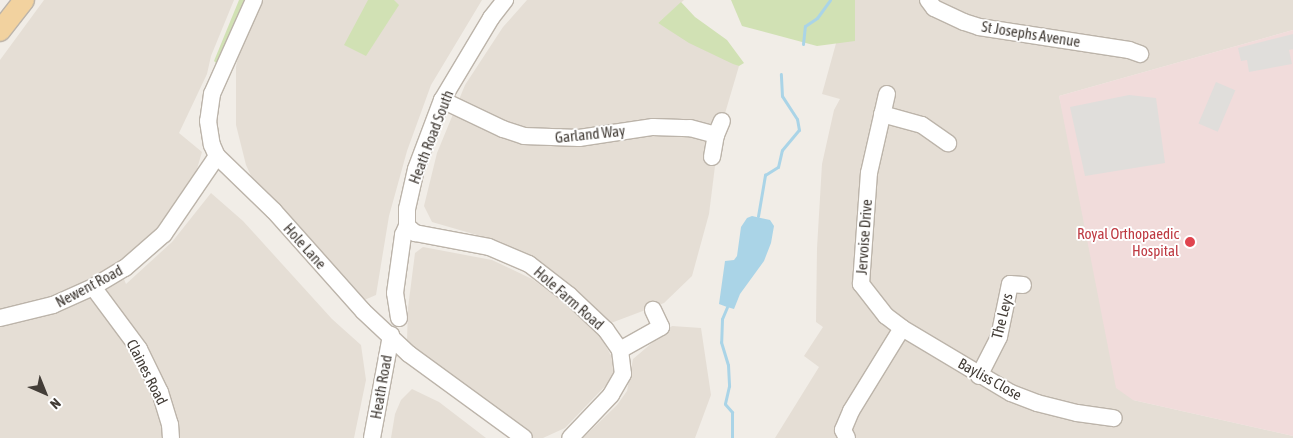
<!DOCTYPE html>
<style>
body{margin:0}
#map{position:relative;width:1293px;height:438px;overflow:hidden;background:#f1ede7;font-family:"Asap Condensed",sans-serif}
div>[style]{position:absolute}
.residential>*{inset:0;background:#e5ded5}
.medical>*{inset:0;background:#f1dcdb}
.green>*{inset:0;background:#d1e1b4}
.parking>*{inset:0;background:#e0dedb;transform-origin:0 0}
.water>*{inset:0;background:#aad4e7}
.stream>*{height:3px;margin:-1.5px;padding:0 1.5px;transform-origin:1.5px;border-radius:1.5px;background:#aad4e7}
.roads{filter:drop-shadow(1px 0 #bcb4aa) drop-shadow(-1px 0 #bcb4aa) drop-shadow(0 1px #bcb4aa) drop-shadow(0 -1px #bcb4aa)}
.minor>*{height:16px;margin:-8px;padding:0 8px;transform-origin:8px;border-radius:8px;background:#fff}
.major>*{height:20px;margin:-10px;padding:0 10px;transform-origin:10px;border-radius:10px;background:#f2d29f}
.dots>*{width:14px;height:14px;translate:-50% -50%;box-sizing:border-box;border:2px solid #fff;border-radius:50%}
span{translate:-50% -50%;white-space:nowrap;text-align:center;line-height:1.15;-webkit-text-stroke:4px #fff;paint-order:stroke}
.street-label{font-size:15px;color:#433d37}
.health-label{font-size:15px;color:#be3a42}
.right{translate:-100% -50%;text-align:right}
.north{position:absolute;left:20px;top:368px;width:50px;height:50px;-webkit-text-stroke:4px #fff;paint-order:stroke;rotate:136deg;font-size:14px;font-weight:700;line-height:20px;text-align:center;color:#433d37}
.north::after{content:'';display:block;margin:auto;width:18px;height:22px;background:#433d37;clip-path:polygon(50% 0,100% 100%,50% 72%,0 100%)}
</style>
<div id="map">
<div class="residential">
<i style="clip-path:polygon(44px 0,234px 0,211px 56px,207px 74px,179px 133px,202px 152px,194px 179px,167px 224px,118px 265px,126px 284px,172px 242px,211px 193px,243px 221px,332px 319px,361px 345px,366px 380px,354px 438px,0 438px,0 60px)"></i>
<i style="clip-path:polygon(261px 0,482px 0,431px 85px,407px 151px,389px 216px,376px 295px,362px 301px,304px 231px,253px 180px,246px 165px,236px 125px,236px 67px,239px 51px)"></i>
<i style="clip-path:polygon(527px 0,684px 0,658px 23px,739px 66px,713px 154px,715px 166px,709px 214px,692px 276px,664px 303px,611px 323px,585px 299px,546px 268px,501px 242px,432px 222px,424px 206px,437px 153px,465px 85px,503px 27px)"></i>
<i style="clip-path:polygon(848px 0,1293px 0,1293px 30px,1059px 96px,1133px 400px,1293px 436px,1293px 438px,775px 438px,819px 367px,804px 356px,823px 327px,816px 322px,817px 248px,822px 164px,834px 110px,840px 99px,822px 94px)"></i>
<i style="clip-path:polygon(423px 247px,492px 260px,532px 279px,560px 299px,602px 339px,614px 361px,615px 371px,609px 382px,565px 428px,543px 438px,533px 438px,480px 404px,413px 351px,407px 341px,408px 308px,415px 253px)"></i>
<i style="clip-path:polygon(672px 326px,701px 328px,711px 395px,695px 438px,583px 438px,617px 405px,627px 391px,633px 359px)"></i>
<i style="clip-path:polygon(412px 389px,439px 402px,486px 438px,391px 438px,395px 414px,401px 400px)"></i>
</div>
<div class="medical">
<i style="clip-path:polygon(1293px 30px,1293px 436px,1133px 400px,1116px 388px,1059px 96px)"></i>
</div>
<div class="green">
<i style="clip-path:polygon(239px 0,249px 0,217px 64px,214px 61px)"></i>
<i style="clip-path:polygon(368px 0,394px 0,399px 5px,366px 56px,344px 45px)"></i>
<i style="clip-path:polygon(731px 0,855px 0,855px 41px,817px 46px,742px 26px)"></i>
<i style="clip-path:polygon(681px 2px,695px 17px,727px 40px,744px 63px,739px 66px,733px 64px,689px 43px,658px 23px)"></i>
</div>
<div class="parking">
<i style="clip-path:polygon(1293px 34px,1293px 49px,1289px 50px,1292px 64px,1249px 72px,1247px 60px,1241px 61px,1238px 48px)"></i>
<i style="left:1216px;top:82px;width:21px;height:45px;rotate:23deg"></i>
<i style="clip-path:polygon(1129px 95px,1156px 98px,1165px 163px,1085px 176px,1070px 107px)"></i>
</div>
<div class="water">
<i style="clip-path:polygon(752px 216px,770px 220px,774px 226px,771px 243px,764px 261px,740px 294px,734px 309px,727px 307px,719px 304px,725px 261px,734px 260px,737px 256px,741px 227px,747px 218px)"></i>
</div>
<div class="stream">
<i style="left:803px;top:44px;width:18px;rotate:-84deg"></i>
<i style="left:805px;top:26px;width:14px;rotate:-34deg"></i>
<i style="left:817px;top:18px;width:22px;rotate:-54deg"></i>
<i style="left:758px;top:216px;width:42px;rotate:-80.3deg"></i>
<i style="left:765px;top:175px;width:15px;rotate:-32deg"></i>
<i style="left:778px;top:167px;width:17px;rotate:-77deg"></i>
<i style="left:782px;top:150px;width:26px;rotate:-50deg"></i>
<i style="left:799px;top:130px;width:11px;rotate:-100deg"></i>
<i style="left:797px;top:119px;width:27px;rotate:-123deg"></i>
<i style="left:782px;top:96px;width:22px;rotate:-93deg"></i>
<i style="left:727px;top:307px;width:13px;rotate:113deg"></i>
<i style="left:722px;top:319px;width:23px;rotate:92deg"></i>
<i style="left:721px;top:342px;width:24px;rotate:73deg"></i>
<i style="left:728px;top:365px;width:21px;rotate:87deg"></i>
<i style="left:729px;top:386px;width:18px;rotate:103deg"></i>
<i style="left:725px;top:404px;width:11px;rotate:49deg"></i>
<i style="left:732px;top:412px;width:26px;rotate:90deg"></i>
</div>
<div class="roads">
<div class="minor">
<i style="left:254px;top:0;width:103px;rotate:114.1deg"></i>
<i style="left:212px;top:94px;width:27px;rotate:98deg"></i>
<i style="left:208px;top:121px;width:24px;rotate:81deg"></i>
<i style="left:212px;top:145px;width:12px;rotate:66deg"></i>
<i style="left:217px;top:156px;width:79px;rotate:44deg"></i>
<i style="left:274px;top:211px;width:134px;rotate:48.3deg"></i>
<i style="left:363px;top:311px;width:63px;rotate:43.1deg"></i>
<i style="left:409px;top:354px;width:142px;rotate:36.1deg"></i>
<i style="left:928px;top:0;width:10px;rotate:53deg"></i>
<i style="left:934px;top:8px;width:33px;rotate:25deg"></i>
<i style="left:964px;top:22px;width:16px;rotate:18deg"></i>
<i style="left:979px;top:27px;width:152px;rotate:8.7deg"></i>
<i style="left:1129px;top:50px;width:12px;rotate:20deg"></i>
<i style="left:442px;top:100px;width:68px;rotate:25.4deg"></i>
<i style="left:503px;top:129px;width:22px;rotate:18deg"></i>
<i style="left:524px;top:136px;width:55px;rotate:2.1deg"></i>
<i style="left:579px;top:138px;width:75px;rotate:-8.5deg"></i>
<i style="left:653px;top:127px;width:37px;rotate:2deg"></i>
<i style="left:690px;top:128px;width:27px;rotate:15deg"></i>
<i style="left:882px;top:114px;width:41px;rotate:15.4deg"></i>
<i style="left:922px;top:125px;width:32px;rotate:35deg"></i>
<i style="left:712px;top:157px;width:22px;rotate:-80deg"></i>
<i style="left:716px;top:135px;width:15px;rotate:-67deg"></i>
<i style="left:407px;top:226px;width:11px;rotate:41deg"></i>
<i style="left:415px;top:233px;width:75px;rotate:10.7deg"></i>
<i style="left:489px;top:247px;width:43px;rotate:23deg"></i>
<i style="left:529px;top:264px;width:51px;rotate:37.8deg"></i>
<i style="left:569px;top:295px;width:51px;rotate:43.4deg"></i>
<i style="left:606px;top:330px;width:24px;rotate:55deg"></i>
<i style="left:620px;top:350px;width:24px;rotate:83deg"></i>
<i style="left:623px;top:374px;width:24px;rotate:120deg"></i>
<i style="left:611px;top:395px;width:59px;rotate:133.6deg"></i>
<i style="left:93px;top:287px;width:77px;rotate:53.4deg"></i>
<i style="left:139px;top:349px;width:48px;rotate:64deg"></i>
<i style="left:160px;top:392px;width:34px;rotate:73deg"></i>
<i style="left:170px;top:424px;width:14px;rotate:86deg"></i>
<i style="left:0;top:318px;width:55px;rotate:-13.8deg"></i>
<i style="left:53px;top:305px;width:44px;rotate:-24.2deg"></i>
<i style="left:93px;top:287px;width:37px;rotate:-31deg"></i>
<i style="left:125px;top:268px;width:52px;rotate:-41.1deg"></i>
<i style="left:164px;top:234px;width:94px;rotate:-55.8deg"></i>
<i style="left:399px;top:318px;width:25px;rotate:-99deg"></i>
<i style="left:395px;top:293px;width:59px;rotate:-82.1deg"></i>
<i style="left:403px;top:235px;width:10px;rotate:-66deg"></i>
<i style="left:407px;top:226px;width:17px;rotate:-90deg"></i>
<i style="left:407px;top:209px;width:41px;rotate:-77.3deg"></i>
<i style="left:416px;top:169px;width:74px;rotate:-69.4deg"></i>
<i style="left:442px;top:100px;width:96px;rotate:-59.1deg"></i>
<i style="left:491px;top:18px;width:23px;rotate:-52deg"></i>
<i style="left:902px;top:328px;width:127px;rotate:30.8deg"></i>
<i style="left:1011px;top:393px;width:28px;rotate:21deg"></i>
<i style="left:1037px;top:403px;width:41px;rotate:14deg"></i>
<i style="left:1077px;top:413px;width:37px;rotate:8deg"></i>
<i style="left:620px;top:350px;width:47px;rotate:-29.3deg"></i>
<i style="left:661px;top:327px;width:19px;rotate:-115deg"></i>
<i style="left:979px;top:376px;width:44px;rotate:-62.9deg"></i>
<i style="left:999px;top:337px;width:54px;rotate:-78.3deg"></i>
<i style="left:1010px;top:284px;width:13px;rotate:4deg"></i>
<i style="left:372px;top:438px;width:105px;rotate:-79.5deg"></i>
<i style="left:847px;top:438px;width:9px;rotate:-117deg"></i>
<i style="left:843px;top:430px;width:21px;rotate:-67deg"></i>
<i style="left:851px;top:411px;width:97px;rotate:-58.4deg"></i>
<i style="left:902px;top:328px;width:20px;rotate:-143deg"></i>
<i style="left:886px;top:316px;width:41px;rotate:-128deg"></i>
<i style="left:861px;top:284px;width:111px;rotate:-85.9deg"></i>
<i style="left:869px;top:173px;width:81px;rotate:-77.2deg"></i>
</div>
<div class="major">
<i style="left:0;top:31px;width:39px;rotate:-52deg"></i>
</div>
</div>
<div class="dots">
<i style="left:1190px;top:242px;background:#e0444e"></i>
</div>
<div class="street-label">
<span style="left:1031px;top:34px;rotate:9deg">St Josephs Avenue</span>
<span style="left:590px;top:134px;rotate:-6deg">Garland Way</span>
<span style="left:431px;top:137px;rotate:-69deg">Heath Road South</span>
<span style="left:864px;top:237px;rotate:-86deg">Jervoise Drive</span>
<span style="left:305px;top:246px;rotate:48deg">Hole Lane</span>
<span style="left:89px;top:286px;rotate:-28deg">Newent Road</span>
<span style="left:569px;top:298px;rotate:41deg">Hole Farm Road</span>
<span style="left:1002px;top:316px;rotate:-76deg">The Leys</span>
<span style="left:147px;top:372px;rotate:63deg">Claines Road</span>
<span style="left:990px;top:379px;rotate:29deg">Bayliss Close</span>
<span style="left:381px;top:387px;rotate:-80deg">Heath Road</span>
</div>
<div class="health-label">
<span class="right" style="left:1179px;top:242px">Royal Orthopaedic<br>Hospital</span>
</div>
<div class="north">N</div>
</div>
